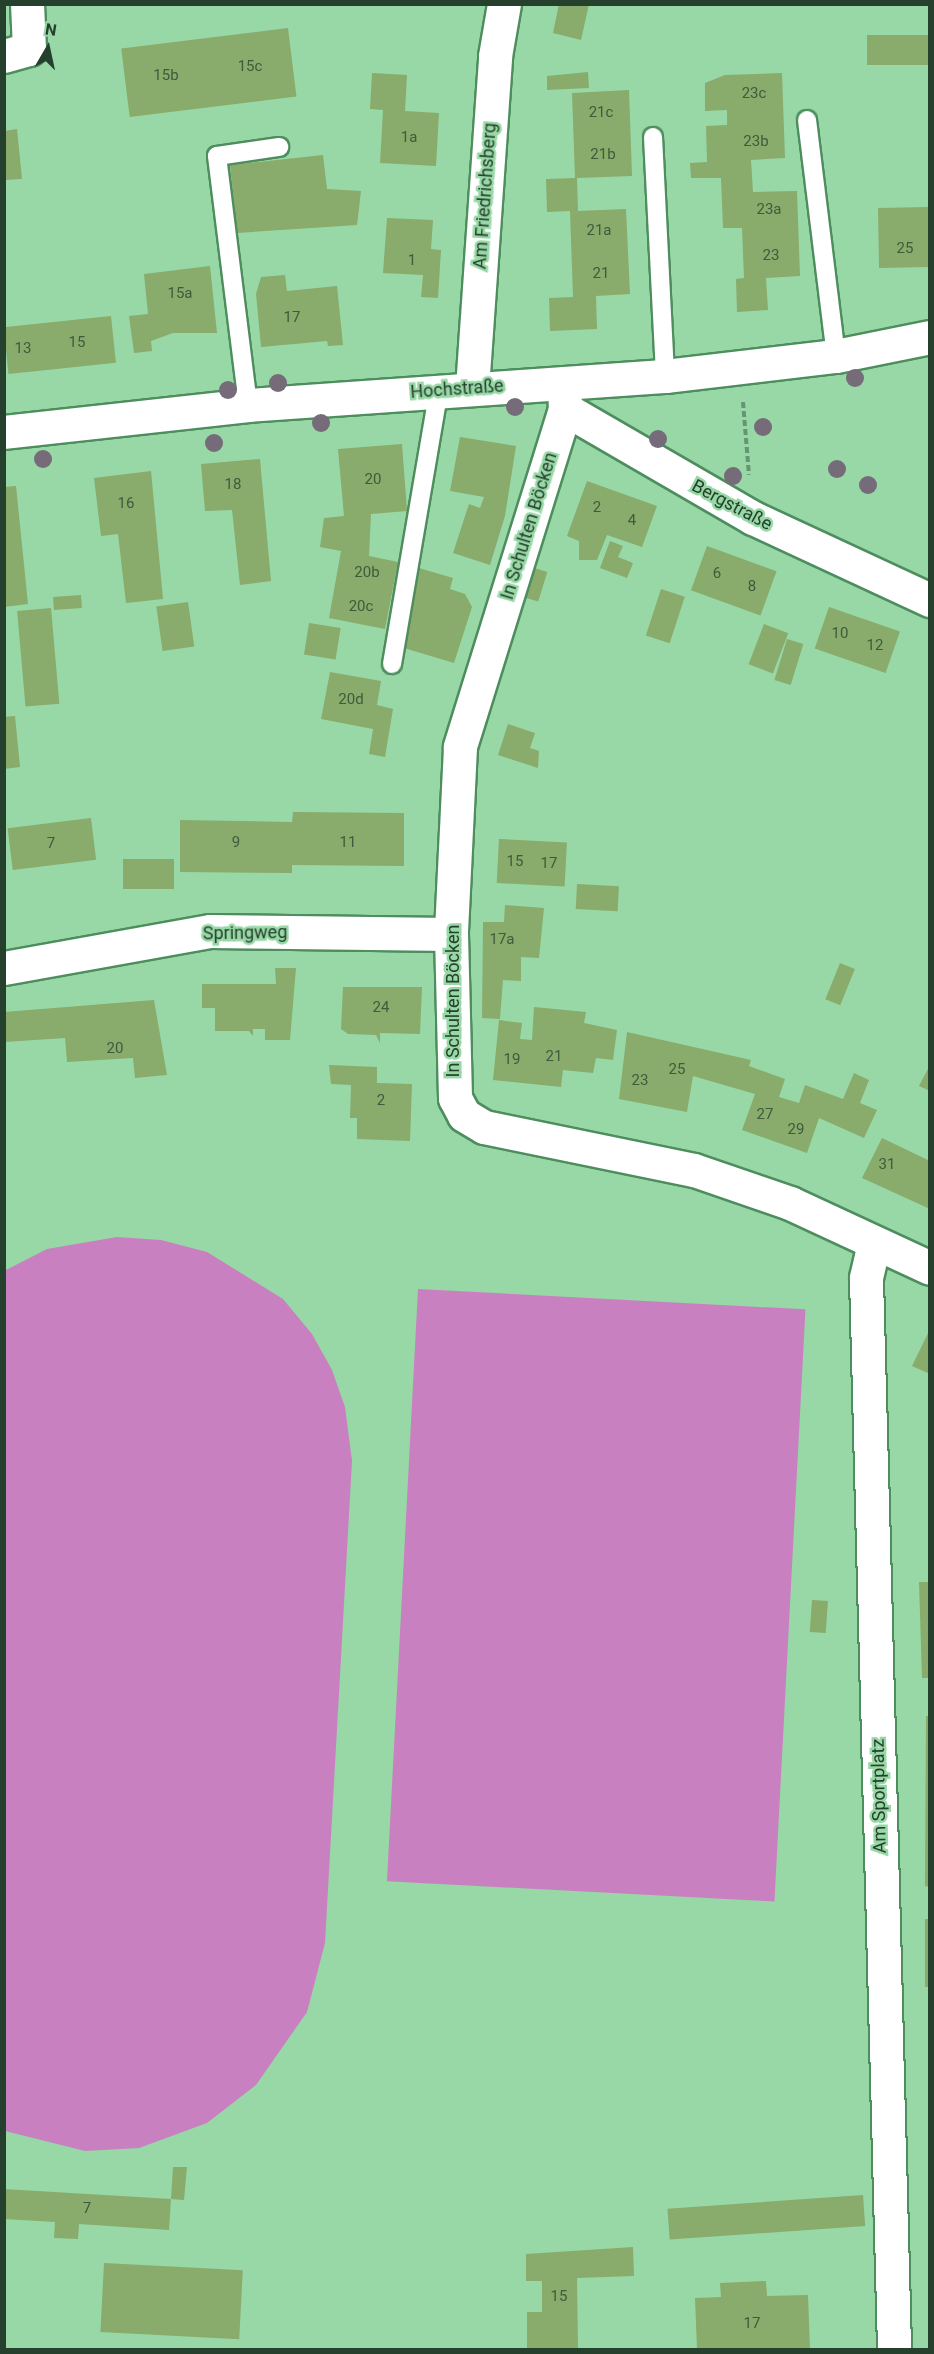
<!DOCTYPE html>
<meta charset="utf-8">
<style>
body{margin:0}
#map{position:relative;width:934px;height:2354px;overflow:hidden;background:#97d8a6;font-family:Roboto,sans-serif}
div>[style]{position:absolute}
.green>*{inset:0;background:#c980c1;transform-origin:0 0}
.building>*{inset:0;background:#89ab6b;transform-origin:0 0}
.path>*{height:4px;margin-top:-2px;transform-origin:0;background:repeating-linear-gradient(90deg,#669671 0 6px,transparent 0 9px)}
.roads{filter:drop-shadow(2px 0 #4d8d5e) drop-shadow(-2px 0 #4d8d5e) drop-shadow(0 2px #4d8d5e) drop-shadow(0 -2px #4d8d5e)}
.service>*{height:18px;margin:-9px;padding:0 9px;transform-origin:9px;border-radius:9px;background:#fff}
.minor>*{height:33px;margin:-16.5px;padding:0 16.5px;transform-origin:16.5px;border-radius:16.5px;background:#fff}
.tertiary>*{height:33px;margin:-16.5px;padding:0 16.5px;transform-origin:16.5px;border-radius:16.5px;background:#fff}
.trees>*{width:18px;height:18px;margin:-9px;border-radius:50%;background:#756b79}
span{translate:-50% -50%;white-space:nowrap;text-align:center;line-height:1.15;-webkit-text-stroke:5px #97d8a6;paint-order:stroke}
.number-label{font-size:15px;color:#3e5b3c}
.number-label span{-webkit-text-stroke-width:0}
.street-label{font-size:18px;color:#25402c}
.frame{position:absolute;inset:0;border:6px solid #25402c;pointer-events:none}
.north{position:absolute;left:18px;top:18px;width:60px;height:60px;-webkit-text-stroke:4px #97d8a6;paint-order:stroke;rotate:9deg;font-size:16px;font-weight:700;line-height:24px;text-align:center;color:#25402c}
.north::after{content:'';display:block;margin:auto;width:21px;height:27px;background:#25402c;clip-path:polygon(50% 0,100% 100%,50% 72%,0 100%)}
</style>
<div id="map">
<div class="green">
<i style="clip-path:polygon(117px 1237px,161px 1240px,207px 1252px,283px 1299px,312px 1334px,332px 1370px,345px 1407px,352px 1461px,325px 1943px,307px 2012px,256px 2085px,207px 2123px,139px 2148px,85px 2151px,5px 2131px,4px 1271px,47px 1249px)"></i>
<i style="left:418px;top:1289px;width:388px;height:593px;rotate:3deg"></i>
</div>
<div class="building">
<i style="clip-path:polygon(559px 4px,589px 4px,581px 40px,553px 33px)"></i>
<i style="left:288px;top:28px;width:69px;height:168px;rotate:83deg"></i>
<i style="left:930px;top:35px;width:30px;height:63px;rotate:90deg"></i>
<i style="clip-path:polygon(588px 72px,589px 88px,547px 90px,547px 76px)"></i>
<i style="clip-path:polygon(372px 73px,407px 75px,405px 111px,439px 113px,436px 166px,380px 163px,383px 110px,370px 109px)"></i>
<i style="clip-path:polygon(782px 73px,785px 158px,751px 160px,753px 192px,797px 191px,800px 276px,766px 278px,768px 310px,737px 312px,736px 279px,744px 278px,742px 228px,723px 228px,721px 178px,691px 178px,690px 163px,707px 162px,706px 126px,727px 125px,727px 110px,705px 111px,705px 83px,725px 75px)"></i>
<i style="clip-path:polygon(629px 90px,632px 176px,577px 178px,578px 211px,626px 209px,630px 294px,596px 296px,597px 329px,550px 331px,549px 298px,573px 297px,570px 211px,547px 212px,546px 179px,575px 178px,572px 93px)"></i>
<i style="clip-path:polygon(17px 129px,22px 179px,6px 180px,4px 131px)"></i>
<i style="clip-path:polygon(323px 155px,327px 189px,361px 191px,357px 225px,237px 233px,230px 165px)"></i>
<i style="left:929px;top:207px;width:60px;height:51px;rotate:89deg"></i>
<i style="clip-path:polygon(387px 218px,433px 220px,431px 249px,441px 250px,438px 298px,421px 297px,423px 275px,383px 273px)"></i>
<i style="clip-path:polygon(210px 266px,217px 333px,173px 333px,151px 341px,152px 351px,134px 353px,129px 316px,148px 314px,144px 274px)"></i>
<i style="clip-path:polygon(285px 275px,287px 291px,337px 286px,343px 345px,328px 346px,327px 341px,261px 347px,256px 294px,261px 277px)"></i>
<i style="left:111px;top:316px;width:47px;height:108px;rotate:84deg"></i>
<i style="clip-path:polygon(460px 437px,516px 446px,505px 516px,490px 565px,453px 553px,469px 504px,480px 508px,484px 497px,450px 491px)"></i>
<i style="clip-path:polygon(402px 444px,407px 511px,371px 514px,369px 556px,398px 562px,385px 629px,329px 618px,341px 551px,320px 547px,324px 518px,344px 516px,338px 449px)"></i>
<i style="clip-path:polygon(260px 459px,271px 581px,240px 585px,232px 510px,205px 511px,201px 464px)"></i>
<i style="clip-path:polygon(151px 471px,163px 599px,126px 603px,118px 534px,101px 536px,94px 478px)"></i>
<i style="clip-path:polygon(587px 481px,657px 506px,642px 547px,607px 535px,597px 560px,579px 560px,579px 541px,567px 536px)"></i>
<i style="clip-path:polygon(16px 486px,28px 604px,4px 607px,4px 487px)"></i>
<i style="clip-path:polygon(610px 541px,623px 546px,618px 557px,633px 563px,627px 578px,600px 568px)"></i>
<i style="left:707px;top:546px;width:74px;height:47px;rotate:20deg"></i>
<i style="left:531px;top:567px;width:17px;height:31px;rotate:17deg"></i>
<i style="clip-path:polygon(419px 568px,453px 578px,450px 589px,465px 594px,472px 607px,454px 663px,404px 648px)"></i>
<i style="left:661px;top:589px;width:25px;height:49px;rotate:18deg"></i>
<i style="left:81px;top:595px;width:13px;height:28px;rotate:86deg"></i>
<i style="left:188px;top:602px;width:45px;height:32px;rotate:82deg"></i>
<i style="left:829px;top:607px;width:75px;height:44px;rotate:19deg"></i>
<i style="left:51px;top:608px;width:96px;height:34px;rotate:85deg"></i>
<i style="left:309px;top:623px;width:32px;height:32px;rotate:9deg"></i>
<i style="left:764px;top:624px;width:26px;height:43px;rotate:21deg"></i>
<i style="left:787px;top:639px;width:17px;height:43px;rotate:17deg"></i>
<i style="clip-path:polygon(330px 672px,381px 681px,377px 705px,393px 709px,385px 757px,369px 754px,373px 729px,321px 719px)"></i>
<i style="clip-path:polygon(15px 716px,20px 767px,4px 769px,4px 717px)"></i>
<i style="clip-path:polygon(508px 724px,535px 733px,530px 748px,539px 751px,538px 768px,498px 755px)"></i>
<i style="clip-path:polygon(293px 812px,404px 813px,404px 866px,292px 865px,292px 873px,180px 872px,180px 820px,292px 822px)"></i>
<i style="left:91px;top:818px;width:42px;height:84px;rotate:83deg"></i>
<i style="left:499px;top:839px;width:68px;height:44px;rotate:3deg"></i>
<i style="left:123px;top:859px;width:51px;height:30px"></i>
<i style="left:577px;top:884px;width:42px;height:25px;rotate:3deg"></i>
<i style="clip-path:polygon(505px 905px,544px 908px,539px 958px,521px 957px,521px 981px,503px 980px,500px 1019px,482px 1018px,483px 922px,504px 922px)"></i>
<i style="left:840px;top:963px;width:16px;height:39px;rotate:22deg"></i>
<i style="clip-path:polygon(275px 968px,296px 968px,290px 1040px,265px 1040px,265px 1029px,253px 1029px,253px 1036px,249px 1031px,215px 1031px,215px 1008px,202px 1008px,202px 984px,276px 984px)"></i>
<i style="clip-path:polygon(343px 987px,422px 987px,420px 1034px,380px 1033px,380px 1043px,376px 1035px,348px 1034px,341px 1029px)"></i>
<i style="clip-path:polygon(154px 1000px,167px 1075px,135px 1078px,133px 1058px,67px 1062px,65px 1038px,4px 1042px,4px 1012px)"></i>
<i style="clip-path:polygon(534px 1007px,586px 1012px,584px 1023px,617px 1030px,613px 1060px,596px 1058px,593px 1073px,563px 1070px,561px 1087px,493px 1080px,499px 1020px,522px 1023px,520px 1039px,532px 1040px)"></i>
<i style="clip-path:polygon(627px 1032px,751px 1060px,749px 1066px,785px 1079px,779px 1097px,799px 1103px,805px 1085px,843px 1099px,854px 1073px,869px 1080px,860px 1103px,877px 1110px,864px 1138px,819px 1118px,807px 1153px,742px 1130px,755px 1094px,693px 1076px,687px 1112px,619px 1099px)"></i>
<i style="clip-path:polygon(329px 1065px,377px 1067px,377px 1083px,412px 1084px,410px 1141px,357px 1139px,357px 1118px,350px 1118px,351px 1085px,331px 1084px)"></i>
<i style="clip-path:polygon(930px 1065px,930px 1091px,919px 1086px)"></i>
<i style="clip-path:polygon(882px 1138px,930px 1161px,930px 1209px,862px 1178px)"></i>
<i style="clip-path:polygon(930px 1329px,930px 1374px,912px 1366px)"></i>
<i style="clip-path:polygon(919px 1582px,930px 1582px,930px 1678px,922px 1678px)"></i>
<i style="left:812px;top:1600px;width:16px;height:32px;rotate:4deg"></i>
<i style="clip-path:polygon(926px 1716px,930px 1716px,930px 1887px,925px 1886px)"></i>
<i style="left:925px;top:1919px;width:5px;height:68px"></i>
<i style="clip-path:polygon(173px 2167px,187px 2167px,184px 2200px,171px 2199px,169px 2230px,79px 2224px,78px 2239px,54px 2238px,55px 2222px,4px 2219px,4px 2189px,171px 2199px)"></i>
<i style="left:863px;top:2195px;width:31px;height:196px;rotate:86deg"></i>
<i style="clip-path:polygon(633px 2247px,634px 2276px,577px 2278px,578px 2349px,527px 2349px,527px 2312px,542px 2312px,542px 2281px,526px 2281px,526px 2254px)"></i>
<i style="left:104px;top:2263px;width:139px;height:69px;rotate:3deg"></i>
<i style="clip-path:polygon(766px 2281px,767px 2296px,808px 2295px,810px 2349px,697px 2349px,695px 2298px,721px 2297px,720px 2283px)"></i>
</div>
<div class="path">
<i style="left:743px;top:402px;width:73px;rotate:85.3deg"></i>
</div>
<div class="roads">
<div class="service">
<i style="left:807px;top:120px;width:238px;rotate:83deg"></i>
<i style="left:653px;top:137px;width:239px;rotate:87.1deg"></i>
<i style="left:248px;top:405px;width:251px;rotate:-97.1deg"></i>
<i style="left:217px;top:156px;width:63px;rotate:-8.3deg"></i>
<i style="left:392px;top:664px;width:278px;rotate:-80.3deg"></i>
</div>
<div class="minor">
<i style="left:4px;top:56px;width:26px;rotate:-16deg"></i>
<i style="left:29px;top:49px;width:45px;rotate:-92.5deg"></i>
<i style="left:564px;top:383px;width:26px;rotate:88deg"></i>
<i style="left:565px;top:409px;width:354px;rotate:107.3deg"></i>
<i style="left:460px;top:747px;width:187px;rotate:92.8deg"></i>
<i style="left:451px;top:934px;width:164px;rotate:88.6deg"></i>
<i style="left:455px;top:1098px;width:19px;rotate:62deg"></i>
<i style="left:464px;top:1115px;width:23px;rotate:31deg"></i>
<i style="left:484px;top:1127px;width:214px;rotate:11.6deg"></i>
<i style="left:694px;top:1170px;width:102px;rotate:19deg"></i>
<i style="left:790px;top:1203px;width:154px;rotate:24.9deg"></i>
<i style="left:472px;top:388px;width:333px;rotate:-86deg"></i>
<i style="left:495px;top:56px;width:53px;rotate:-80.2deg"></i>
<i style="left:565px;top:409px;width:217px;rotate:30.1deg"></i>
<i style="left:753px;top:518px;width:195px;rotate:24.9deg"></i>
<i style="left:4px;top:968px;width:209px;rotate:-10.2deg"></i>
<i style="left:210px;top:931px;width:241px;rotate:0.7deg"></i>
<i style="left:874px;top:1243px;width:36px;rotate:103deg"></i>
<i style="left:866px;top:1278px;width:1072px;rotate:88.5deg"></i>
</div>
<div class="tertiary">
<i style="left:4px;top:432px;width:245px;rotate:-6.3deg"></i>
<i style="left:248px;top:405px;width:418px;rotate:-4deg"></i>
<i style="left:665px;top:376px;width:172px;rotate:-6.7deg"></i>
<i style="left:836px;top:356px;width:96px;rotate:-11.4deg"></i>
</div>
</div>
<div class="trees">
<i style="left:855px;top:378px"></i>
<i style="left:278px;top:383px"></i>
<i style="left:228px;top:390px"></i>
<i style="left:515px;top:407px"></i>
<i style="left:321px;top:423px"></i>
<i style="left:763px;top:427px"></i>
<i style="left:658px;top:439px"></i>
<i style="left:214px;top:443px"></i>
<i style="left:43px;top:459px"></i>
<i style="left:837px;top:469px"></i>
<i style="left:733px;top:476px"></i>
<i style="left:868px;top:485px"></i>
</div>
<div class="number-label">
<span style="left:250px;top:67px">15c</span>
<span style="left:166px;top:76px">15b</span>
<span style="left:754px;top:94px">23c</span>
<span style="left:601px;top:113px">21c</span>
<span style="left:409px;top:138px">1a</span>
<span style="left:756px;top:142px">23b</span>
<span style="left:603px;top:155px">21b</span>
<span style="left:769px;top:210px">23a</span>
<span style="left:599px;top:231px">21a</span>
<span style="left:905px;top:249px">25</span>
<span style="left:771px;top:256px">23</span>
<span style="left:412px;top:261px">1</span>
<span style="left:601px;top:274px">21</span>
<span style="left:180px;top:294px">15a</span>
<span style="left:292px;top:318px">17</span>
<span style="left:77px;top:343px">15</span>
<span style="left:23px;top:349px">13</span>
<span style="left:373px;top:480px">20</span>
<span style="left:233px;top:485px">18</span>
<span style="left:126px;top:504px">16</span>
<span style="left:597px;top:508px">2</span>
<span style="left:632px;top:521px">4</span>
<span style="left:367px;top:573px">20b</span>
<span style="left:717px;top:574px">6</span>
<span style="left:752px;top:587px">8</span>
<span style="left:361px;top:607px">20c</span>
<span style="left:840px;top:634px">10</span>
<span style="left:875px;top:646px">12</span>
<span style="left:351px;top:700px">20d</span>
<span style="left:236px;top:843px">9</span>
<span style="left:348px;top:843px">11</span>
<span style="left:51px;top:844px">7</span>
<span style="left:515px;top:862px">15</span>
<span style="left:549px;top:864px">17</span>
<span style="left:502px;top:940px">17a</span>
<span style="left:381px;top:1008px">24</span>
<span style="left:115px;top:1049px">20</span>
<span style="left:554px;top:1057px">21</span>
<span style="left:512px;top:1060px">19</span>
<span style="left:677px;top:1070px">25</span>
<span style="left:640px;top:1081px">23</span>
<span style="left:381px;top:1101px">2</span>
<span style="left:765px;top:1115px">27</span>
<span style="left:796px;top:1130px">29</span>
<span style="left:887px;top:1165px">31</span>
<span style="left:87px;top:2209px">7</span>
<span style="left:559px;top:2297px">15</span>
<span style="left:752px;top:2324px">17</span>
</div>
<div class="street-label">
<span style="left:485px;top:196px;rotate:-86deg">Am Friedrichsberg</span>
<span style="left:457px;top:389px;rotate:-4deg">Hochstraße</span>
<span style="left:732px;top:505px;rotate:28deg">Bergstraße</span>
<span style="left:529px;top:526px;rotate:-73deg">In Schulten Böcken</span>
<span style="left:245px;top:933px;rotate:-1deg">Springweg</span>
<span style="left:453px;top:1001px;rotate:-90deg">In Schulten Böcken</span>
<span style="left:879px;top:1796px;rotate:-91deg">Am Sportplatz</span>
</div>
<div class="frame"></div>
<div class="north">N</div>
</div>
